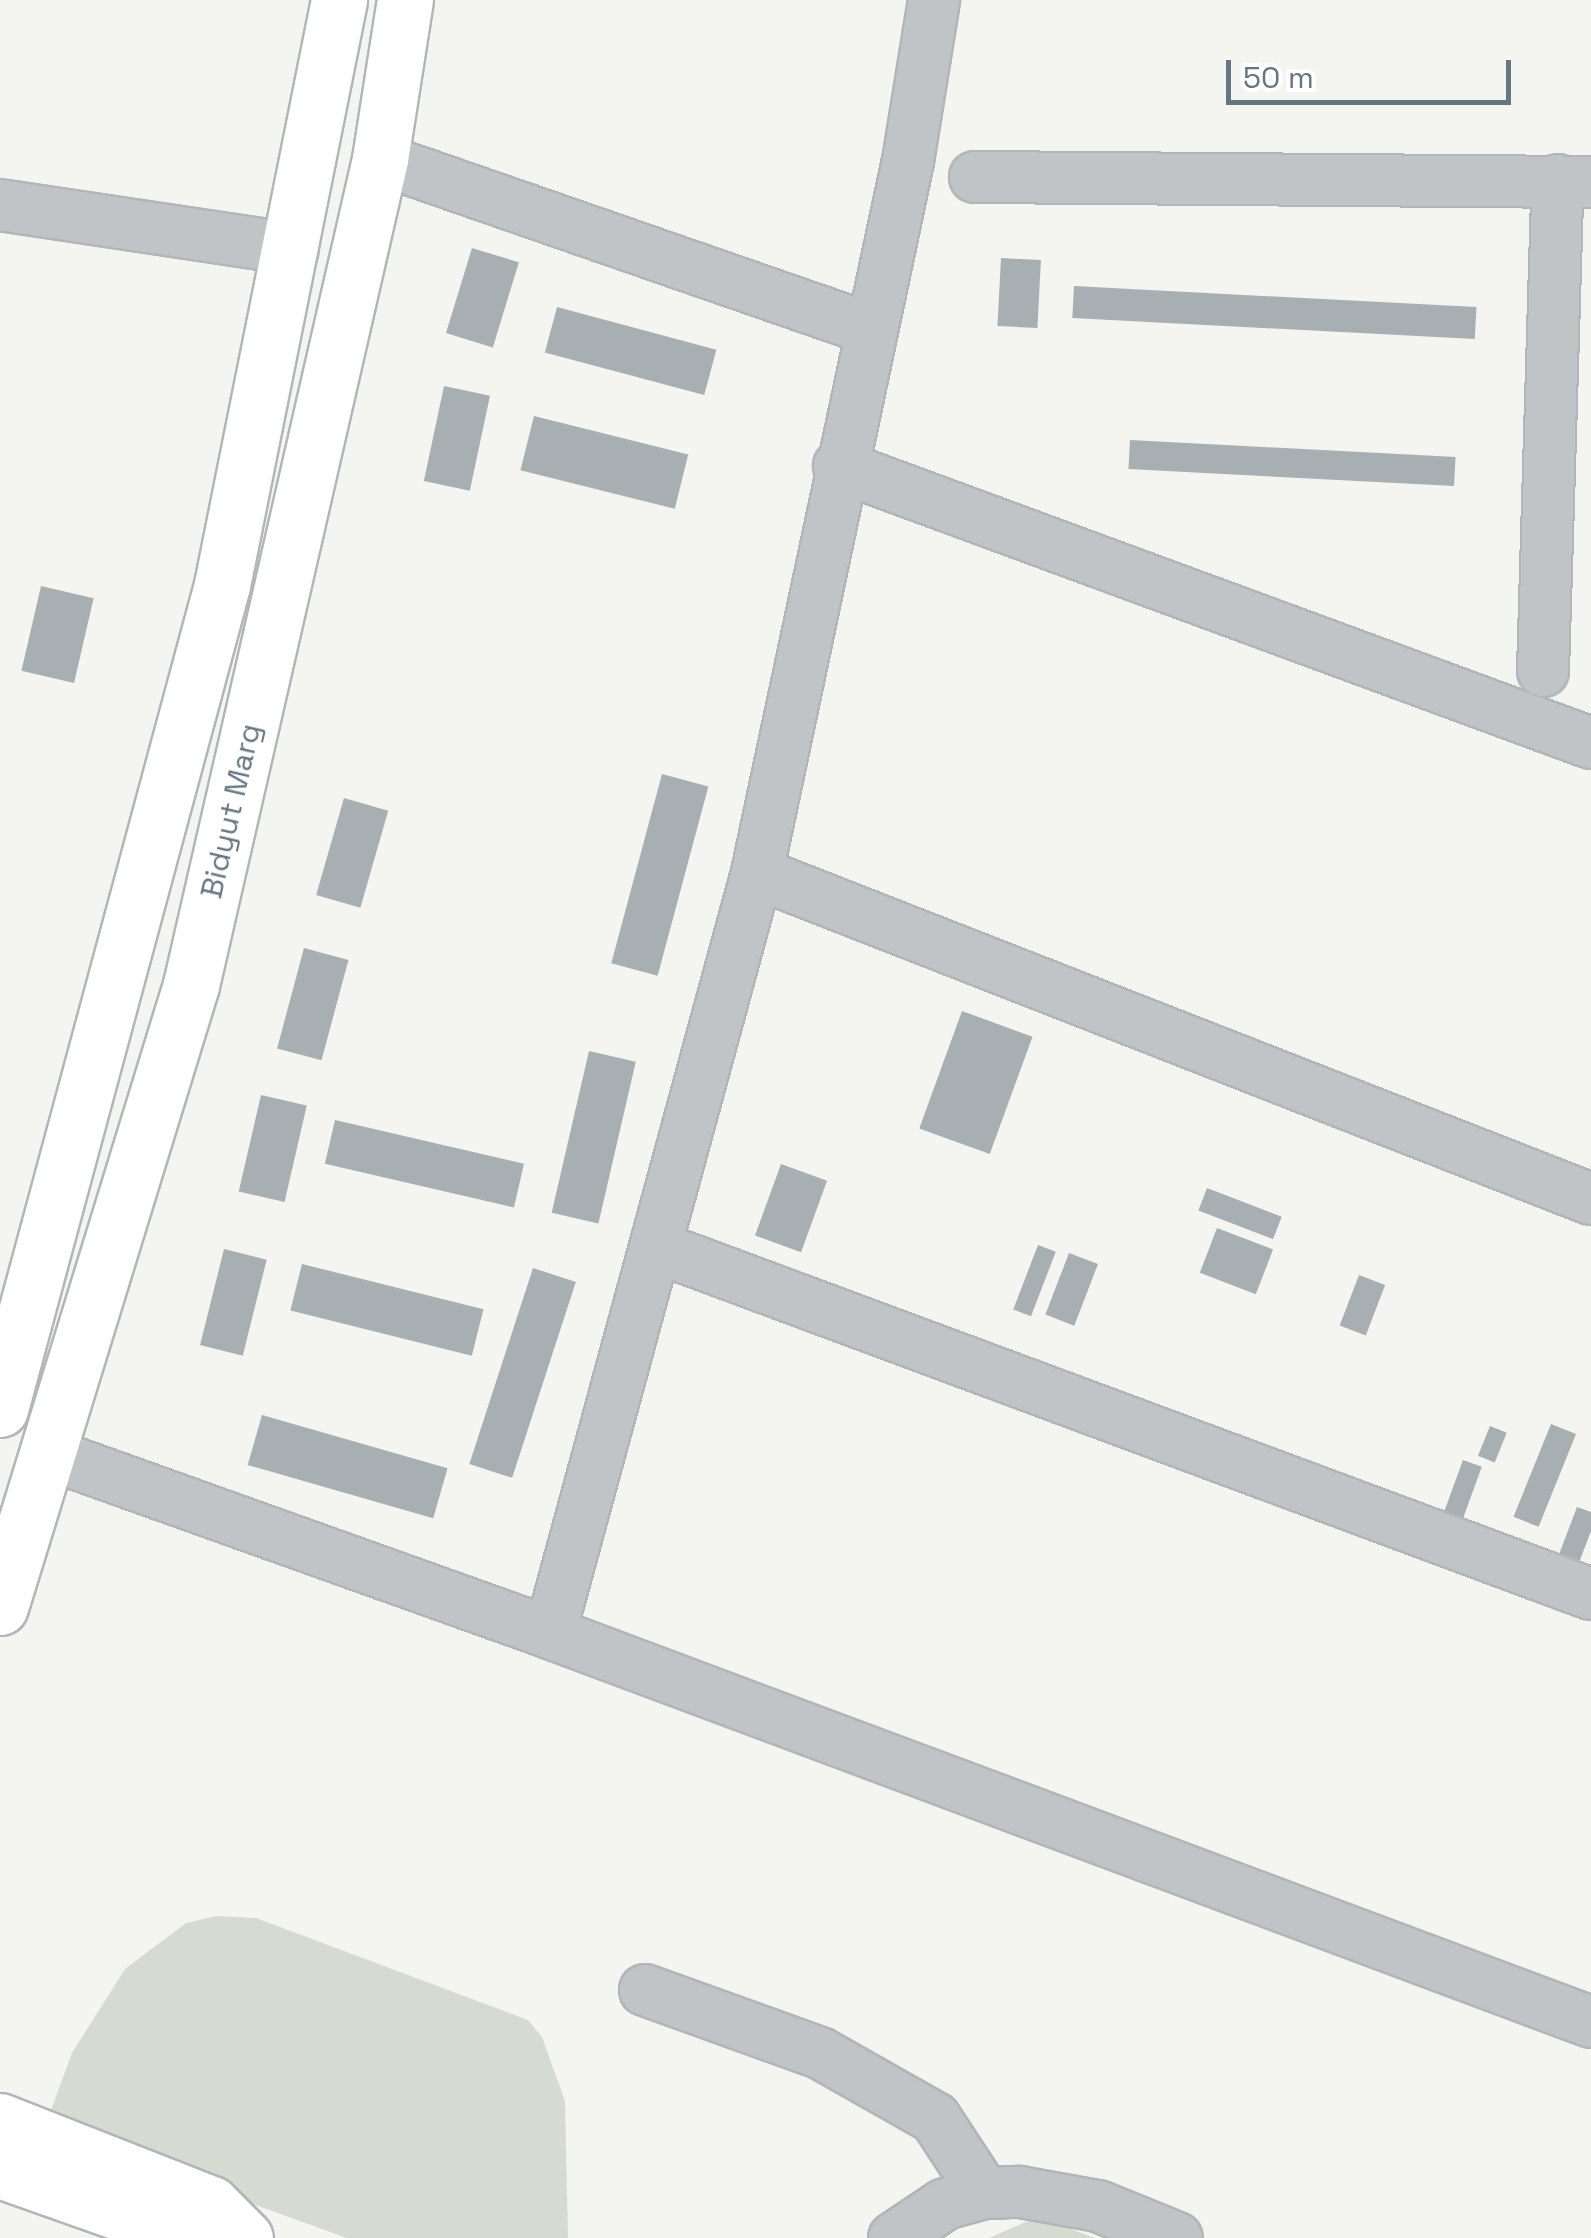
<!DOCTYPE html>
<style>
body{margin:0}
#map{position:relative;width:1591px;height:2238px;overflow:hidden;background:#f4f4f1;font-family:"Space Grotesk",sans-serif}
div>[style]{position:absolute}
.green>*{inset:0;background:#d6dbd2}
.building>*{inset:0;background:#a7afb3;transform-origin:0 0}
.roads{filter:drop-shadow(2px 0 #b1b6b9) drop-shadow(-2px 0 #b1b6b9) drop-shadow(0 2px #b1b6b9) drop-shadow(0 -2px #b1b6b9)}
.minor>*{height:50px;margin:-25px;padding:0 25px;transform-origin:25px;border-radius:25px;background:#c0c4c7}
.major>*{height:55px;margin:-27.5px;padding:0 27.5px;transform-origin:27.5px;border-radius:27.5px;background:#fff}
span{translate:-50% -50%;white-space:nowrap;text-align:center;line-height:1.15;-webkit-text-stroke:10px #fff;paint-order:stroke}
.street-label{font-size:30px;color:#657680}
.scale{position:absolute;left:1226px;top:60px;width:285px;height:45px;box-sizing:border-box;border:5px solid #657680;border-top:0;padding-left:12px;font-size:30px;line-height:35px;white-space:nowrap;color:#657680;-webkit-text-stroke:8px #fff;paint-order:stroke}
</style>
<div id="map">
<div class="green">
<i style="clip-path:polygon(216px 1916px,256px 1918px,528px 2020px,542px 2037px,565px 2101px,568px 2238px,347px 2238px,44px 2129px,72px 2053px,125px 1969px,186px 1923px)"></i>
<i style="clip-path:polygon(1028px 2221px,1060px 2225px,1095px 2238px,989px 2238px)"></i>
</div>
<div class="building">
<i style="left:472px;top:248px;width:49px;height:89px;rotate:17deg"></i>
<i style="left:1001px;top:258px;width:40px;height:68px;rotate:3deg"></i>
<i style="left:1074px;top:286px;width:403px;height:32px;rotate:3deg"></i>
<i style="left:557px;top:307px;width:165px;height:47px;rotate:15deg"></i>
<i style="left:444px;top:386px;width:47px;height:97px;rotate:12deg"></i>
<i style="left:534px;top:416px;width:159px;height:56px;rotate:14deg"></i>
<i style="left:1130px;top:440px;width:326px;height:29px;rotate:3deg"></i>
<i style="left:41px;top:586px;width:54px;height:87px;rotate:13deg"></i>
<i style="left:662px;top:774px;width:48px;height:196px;rotate:15deg"></i>
<i style="left:344px;top:798px;width:46px;height:101px;rotate:16deg"></i>
<i style="left:304px;top:948px;width:46px;height:104px;rotate:15deg"></i>
<i style="left:962px;top:1011px;width:75px;height:125px;rotate:20deg"></i>
<i style="left:589px;top:1051px;width:48px;height:166px;rotate:13deg"></i>
<i style="left:261px;top:1095px;width:47px;height:99px;rotate:13deg"></i>
<i style="left:335px;top:1120px;width:194px;height:45px;rotate:13deg"></i>
<i style="left:781px;top:1164px;width:49px;height:76px;rotate:20deg"></i>
<i style="left:1207px;top:1188px;width:80px;height:24px;rotate:21deg"></i>
<i style="left:1217px;top:1228px;width:60px;height:48px;rotate:21deg"></i>
<i style="left:1038px;top:1245px;width:19px;height:69px;rotate:21deg"></i>
<i style="left:224px;top:1249px;width:44px;height:99px;rotate:14deg"></i>
<i style="left:1069px;top:1253px;width:31px;height:66px;rotate:21deg"></i>
<i style="left:302px;top:1264px;width:187px;height:48px;rotate:14deg"></i>
<i style="left:533px;top:1268px;width:45px;height:206px;rotate:18deg"></i>
<i style="left:1359px;top:1275px;width:28px;height:54px;rotate:21deg"></i>
<i style="left:262px;top:1415px;width:193px;height:52px;rotate:16deg"></i>
<i style="left:1551px;top:1424px;width:27px;height:100px;rotate:22deg"></i>
<i style="left:1490px;top:1426px;width:18px;height:32px;rotate:22deg"></i>
<i style="left:1463px;top:1460px;width:20px;height:54px;rotate:20deg"></i>
<i style="clip-path:polygon(1577px 1507px,1591px 1512px,1591px 1531px,1575px 1573px,1555px 1565px)"></i>
</div>
<div class="roads">
<div class="minor">
<i style="left:380px;top:159px;width:519px;rotate:19.13deg"></i>
<i style="left:975px;top:177px;width:616px;rotate:0.47deg"></i>
<i style="left:0;top:205px;width:296px;rotate:8.5deg"></i>
<i style="left:839px;top:466px;width:801px;rotate:20.22deg"></i>
<i style="left:1543px;top:671px;width:491px;rotate:-88.3deg"></i>
<i style="left:757px;top:873px;width:895px;rotate:21.35deg"></i>
<i style="left:659px;top:1248px;width:994px;rotate:20.37deg"></i>
<i style="left:49px;top:1454px;width:532px;rotate:19.66deg"></i>
<i style="left:550px;top:1633px;width:1111px;rotate:20.49deg"></i>
<i style="left:550px;top:1633px;width:788px;rotate:-74.76deg"></i>
<i style="left:757px;top:873px;width:728px;rotate:-78.03deg"></i>
<i style="left:908px;top:161px;width:163px;rotate:-80.8deg"></i>
<i style="left:645px;top:1990px;width:186px;rotate:19.8deg"></i>
<i style="left:820px;top:2053px;width:132px;rotate:29.5deg"></i>
<i style="left:935px;top:2118px;width:90px;rotate:56.8deg"></i>
<i style="left:894px;top:2238px;width:61px;rotate:-33.7deg"></i>
<i style="left:945px;top:2204px;width:41px;rotate:-15.8deg"></i>
<i style="left:984px;top:2193px;width:36px;rotate:-2deg"></i>
<i style="left:1020px;top:2192px;width:79px;rotate:10.2deg"></i>
<i style="left:1098px;top:2206px;width:85px;rotate:22.1deg"></i>
</div>
<div class="major">
<i style="left:0;top:1409px;width:853px;rotate:-74.92deg"></i>
<i style="left:222px;top:585px;width:597px;rotate:-78.69deg"></i>
<i style="left:0;top:1607px;width:651px;rotate:-72.93deg"></i>
<i style="left:191px;top:985px;width:847px;rotate:-77.11deg"></i>
<i style="left:380px;top:159px;width:161px;rotate:-81.1deg"></i>
<i style="left:0;top:2121px;width:227px;rotate:21.5deg"></i>
<i style="left:211px;top:2204px;width:48px;rotate:45deg"></i>
<i style="left:0;top:2170px;width:204px;rotate:19.5deg"></i>
</div>
</div>
<div class="street-label">
<span style="left:231px;top:811px;rotate:-77deg">Bidyut Marg</span>
</div>
<div class="scale">50 m</div>
</div>
